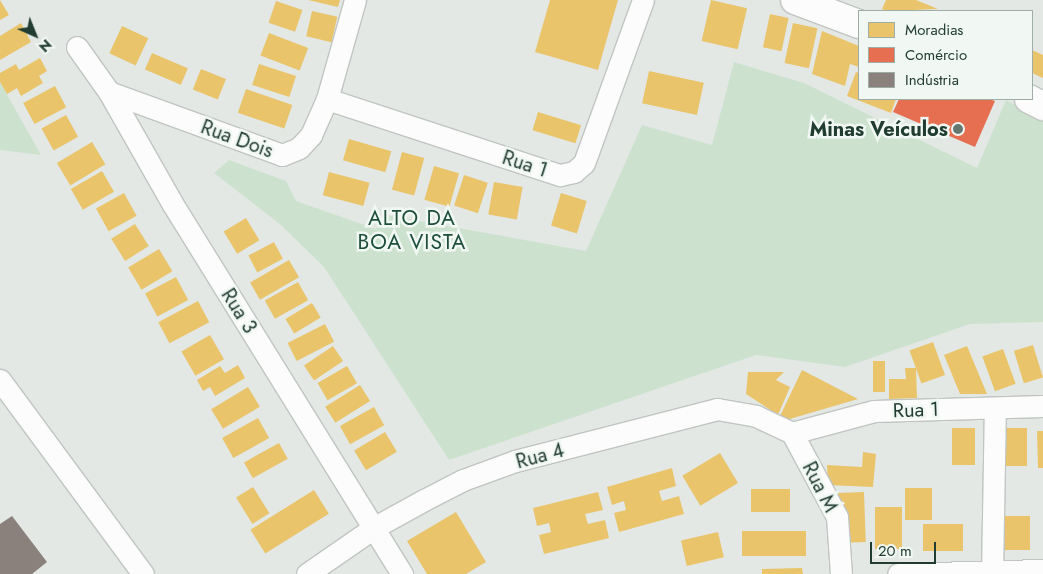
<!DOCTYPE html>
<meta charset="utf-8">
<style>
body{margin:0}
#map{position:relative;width:1043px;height:574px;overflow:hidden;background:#e3e8e5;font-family:Jost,sans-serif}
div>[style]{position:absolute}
.green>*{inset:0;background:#cce2cf}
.homes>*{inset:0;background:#e9c46a;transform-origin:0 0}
.shops>*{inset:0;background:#e76f51}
.industry>*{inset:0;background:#8a817c}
.roads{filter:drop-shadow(1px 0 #c0c5c2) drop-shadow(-1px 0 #c0c5c2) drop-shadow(0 1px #c0c5c2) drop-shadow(0 -1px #c0c5c2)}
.street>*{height:21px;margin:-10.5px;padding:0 10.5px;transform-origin:10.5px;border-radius:10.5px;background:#fbfcfb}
.secondary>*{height:28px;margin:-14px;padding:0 14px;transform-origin:14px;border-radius:14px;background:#fbfcfb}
.dots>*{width:14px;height:14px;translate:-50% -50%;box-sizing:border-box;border:2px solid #f1f8f3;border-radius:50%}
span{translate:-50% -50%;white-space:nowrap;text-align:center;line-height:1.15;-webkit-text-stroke:5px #f1f8f3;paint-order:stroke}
.poi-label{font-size:20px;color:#213c31;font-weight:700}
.right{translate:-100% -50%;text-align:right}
.street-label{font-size:20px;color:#213c31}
.neighbourhood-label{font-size:21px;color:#1c4e3b;letter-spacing:1px}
.legend{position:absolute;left:858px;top:10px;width:175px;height:90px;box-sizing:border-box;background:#f1f8f3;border:1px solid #9eada5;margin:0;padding:6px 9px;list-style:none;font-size:15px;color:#213c31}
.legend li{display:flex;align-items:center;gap:10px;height:25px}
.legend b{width:25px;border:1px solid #9eada5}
.north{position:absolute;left:10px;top:10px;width:50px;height:50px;-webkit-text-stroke:4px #f1f8f3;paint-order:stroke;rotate:136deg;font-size:14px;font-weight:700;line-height:20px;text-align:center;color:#213c31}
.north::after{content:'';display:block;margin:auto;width:18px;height:22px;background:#213c31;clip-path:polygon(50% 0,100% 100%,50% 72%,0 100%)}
.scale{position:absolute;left:870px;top:542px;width:66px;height:22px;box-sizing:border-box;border:2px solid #213c31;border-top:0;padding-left:6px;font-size:15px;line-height:18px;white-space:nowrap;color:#213c31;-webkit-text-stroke:4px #f1f8f3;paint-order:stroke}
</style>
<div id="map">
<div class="green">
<i style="clip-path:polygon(734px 62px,804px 83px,977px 168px,1006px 100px,1043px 121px,1043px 322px,970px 324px,845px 367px,756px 355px,449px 460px,324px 267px,281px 225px,214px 173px,229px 160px,286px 181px,296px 201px,376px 229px,386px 215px,586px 251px,642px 125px,712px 145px)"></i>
<i style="clip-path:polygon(0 82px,41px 155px,0 150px)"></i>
</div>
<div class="homes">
<i style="clip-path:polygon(0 0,9px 15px,0 20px)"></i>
<i style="clip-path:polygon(308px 0,340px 0,338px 7px)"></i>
<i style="clip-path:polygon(550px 0,618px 0,598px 70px,535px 52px)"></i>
<i style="left:711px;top:0;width:37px;height:42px;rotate:13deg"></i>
<i style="clip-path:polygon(886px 0,916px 0,938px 9px,887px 11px,882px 9px)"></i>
<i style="left:276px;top:1px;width:28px;height:23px;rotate:19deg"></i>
<i style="left:312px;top:11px;width:26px;height:26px;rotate:13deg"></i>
<i style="left:770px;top:14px;width:19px;height:34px;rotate:12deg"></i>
<i style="clip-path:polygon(21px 23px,31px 42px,0 60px,0 36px)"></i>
<i style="left:793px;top:23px;width:25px;height:41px;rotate:12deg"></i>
<i style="left:122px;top:26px;width:29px;height:30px;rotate:25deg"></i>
<i style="clip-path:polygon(822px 31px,859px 46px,859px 67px,850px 64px,845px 86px,812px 74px)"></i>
<i style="left:269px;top:33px;width:42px;height:24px;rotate:21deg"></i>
<i style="clip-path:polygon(1032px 50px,1043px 55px,1043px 78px,1032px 73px)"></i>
<i style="left:152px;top:53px;width:39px;height:18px;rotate:23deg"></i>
<i style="clip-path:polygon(40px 58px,47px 71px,39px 76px,43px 83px,21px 96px,17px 88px,7px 94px,0 82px,0 73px,16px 64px,19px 70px)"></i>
<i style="left:259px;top:64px;width:39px;height:22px;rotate:18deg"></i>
<i style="left:201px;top:69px;width:27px;height:22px;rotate:22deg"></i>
<i style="left:649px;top:71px;width:56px;height:33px;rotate:12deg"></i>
<i style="clip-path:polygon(856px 72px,859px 73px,859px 99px,896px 99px,891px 113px,847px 96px)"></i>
<i style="left:55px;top:86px;width:24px;height:36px;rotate:62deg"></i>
<i style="left:246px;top:89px;width:49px;height:25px;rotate:19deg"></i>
<i style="left:538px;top:112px;width:45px;height:19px;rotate:17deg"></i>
<i style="left:66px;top:115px;width:25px;height:28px;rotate:61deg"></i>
<i style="left:349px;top:139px;width:44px;height:22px;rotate:16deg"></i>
<i style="left:92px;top:142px;width:26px;height:41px;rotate:59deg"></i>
<i style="left:402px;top:152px;width:23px;height:39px;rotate:15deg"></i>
<i style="left:434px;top:166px;width:26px;height:35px;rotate:16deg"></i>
<i style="left:102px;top:171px;width:24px;height:36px;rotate:60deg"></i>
<i style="left:329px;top:172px;width:42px;height:24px;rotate:15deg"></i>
<i style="left:464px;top:175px;width:25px;height:32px;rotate:18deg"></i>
<i style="left:494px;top:182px;width:29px;height:33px;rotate:10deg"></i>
<i style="left:124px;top:193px;width:26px;height:32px;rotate:61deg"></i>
<i style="left:561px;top:193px;width:27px;height:34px;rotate:17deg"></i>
<i style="left:246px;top:218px;width:26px;height:26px;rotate:59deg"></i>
<i style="left:135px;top:224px;width:26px;height:28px;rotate:58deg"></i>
<i style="left:274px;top:242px;width:19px;height:29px;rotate:62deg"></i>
<i style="left:159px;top:249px;width:26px;height:36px;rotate:59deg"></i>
<i style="left:289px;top:260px;width:20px;height:45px;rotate:60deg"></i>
<i style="left:176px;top:277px;width:26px;height:35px;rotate:62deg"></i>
<i style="left:298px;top:282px;width:21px;height:38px;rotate:61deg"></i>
<i style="left:198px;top:301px;width:24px;height:45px;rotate:62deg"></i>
<i style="left:312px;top:303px;width:17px;height:31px;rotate:59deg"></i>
<i style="left:325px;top:324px;width:20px;height:42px;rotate:63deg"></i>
<i style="left:210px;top:335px;width:28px;height:33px;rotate:60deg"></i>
<i style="left:933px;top:342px;width:35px;height:25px;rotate:70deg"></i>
<i style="left:1033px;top:345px;width:34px;height:20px;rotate:73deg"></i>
<i style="left:333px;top:346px;width:18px;height:35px;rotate:56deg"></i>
<i style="clip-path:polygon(967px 346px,987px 394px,960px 394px,944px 355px)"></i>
<i style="left:1003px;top:349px;width:37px;height:22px;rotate:70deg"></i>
<i style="left:873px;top:361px;width:12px;height:31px"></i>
<i style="clip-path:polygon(238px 365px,245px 378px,215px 396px,210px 387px,203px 391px,197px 380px,220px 366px,225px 373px)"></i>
<i style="left:347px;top:366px;width:20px;height:34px;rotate:60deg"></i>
<i style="clip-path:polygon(905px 368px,916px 368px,917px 398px,889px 399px,889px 379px,906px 379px)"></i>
<i style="clip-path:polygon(802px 370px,858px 399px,783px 421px,780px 416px)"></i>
<i style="clip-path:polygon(748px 372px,784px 372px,776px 380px,790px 387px,778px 415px,746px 394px)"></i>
<i style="left:360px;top:385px;width:19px;height:41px;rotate:58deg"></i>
<i style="left:248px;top:387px;width:23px;height:43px;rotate:59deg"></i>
<i style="left:374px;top:407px;width:21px;height:39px;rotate:61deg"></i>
<i style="left:258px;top:418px;width:23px;height:41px;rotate:61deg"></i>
<i style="left:952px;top:428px;width:23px;height:37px"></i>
<i style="left:1006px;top:428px;width:21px;height:38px"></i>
<i style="clip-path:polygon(1037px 431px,1043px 431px,1043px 468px,1038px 468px)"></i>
<i style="left:385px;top:432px;width:23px;height:36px;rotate:59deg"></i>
<i style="left:279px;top:443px;width:18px;height:40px;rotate:61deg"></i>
<i style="clip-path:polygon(863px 452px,876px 454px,873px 487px,828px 485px,827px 465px,862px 467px)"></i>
<i style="left:720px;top:453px;width:35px;height:44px;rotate:59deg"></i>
<i style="clip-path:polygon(672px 468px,676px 486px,659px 491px,662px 501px,679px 496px,684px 514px,619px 532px,614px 513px,626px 510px,624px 501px,612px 505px,607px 487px)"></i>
<i style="left:253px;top:487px;width:31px;height:20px;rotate:58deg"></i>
<i style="left:905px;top:488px;width:27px;height:32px"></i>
<i style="left:790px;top:489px;width:23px;height:39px;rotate:90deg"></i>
<i style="left:314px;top:490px;width:28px;height:75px;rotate:58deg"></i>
<i style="clip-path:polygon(598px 492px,603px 510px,585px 514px,588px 524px,605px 520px,609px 538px,544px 554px,539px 535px,551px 532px,549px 523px,537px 526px,533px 508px)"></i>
<i style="left:864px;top:492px;width:50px;height:27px;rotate:88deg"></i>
<i style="left:875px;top:507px;width:27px;height:42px"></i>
<i style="clip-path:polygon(456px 512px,486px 562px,466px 574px,427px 574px,407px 541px)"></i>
<i style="left:1003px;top:516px;width:27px;height:34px"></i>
<i style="left:923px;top:524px;width:40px;height:27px"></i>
<i style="left:806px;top:531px;width:25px;height:64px;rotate:90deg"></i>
<i style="left:718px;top:532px;width:26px;height:38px;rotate:77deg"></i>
<i style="clip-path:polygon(802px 568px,803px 574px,762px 574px,762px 569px)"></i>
</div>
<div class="shops">
<i style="clip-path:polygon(899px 99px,989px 99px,995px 101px,975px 147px,893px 112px)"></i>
</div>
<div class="industry">
<i style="clip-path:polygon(12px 516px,47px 562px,32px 574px,0 574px,0 524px)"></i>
</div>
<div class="roads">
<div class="street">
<i style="left:77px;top:47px;width:55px;rotate:54.6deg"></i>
<i style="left:109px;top:92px;width:128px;rotate:60.4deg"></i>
<i style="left:172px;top:203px;width:437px;rotate:58.2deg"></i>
<i style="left:109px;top:92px;width:184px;rotate:20deg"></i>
<i style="left:282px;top:155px;width:18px;rotate:-22deg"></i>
<i style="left:299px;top:148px;width:18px;rotate:-47deg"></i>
<i style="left:311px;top:135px;width:39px;rotate:-66deg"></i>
<i style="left:327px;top:99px;width:103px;rotate:-74.2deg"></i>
<i style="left:327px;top:99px;width:245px;rotate:18.1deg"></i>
<i style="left:560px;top:175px;width:14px;rotate:-12deg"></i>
<i style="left:574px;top:172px;width:13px;rotate:-42deg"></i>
<i style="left:584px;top:163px;width:173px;rotate:-70.1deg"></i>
<i style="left:0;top:380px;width:241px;rotate:53.6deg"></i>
<i style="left:792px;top:433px;width:85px;rotate:-15deg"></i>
<i style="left:874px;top:411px;width:169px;rotate:-1.7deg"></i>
<i style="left:792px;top:433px;width:95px;rotate:61.8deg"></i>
<i style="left:837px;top:517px;width:57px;rotate:86deg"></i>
<i style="left:307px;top:574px;width:83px;rotate:-34.7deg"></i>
<i style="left:375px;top:527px;width:56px;rotate:-28.9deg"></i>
<i style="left:424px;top:500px;width:44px;rotate:-27.1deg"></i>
<i style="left:463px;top:480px;width:55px;rotate:-20.1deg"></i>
<i style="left:515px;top:461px;width:209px;rotate:-14.4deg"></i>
<i style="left:717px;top:409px;width:40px;rotate:10deg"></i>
<i style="left:756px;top:416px;width:40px;rotate:25deg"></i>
<i style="left:898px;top:574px;width:145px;rotate:-1.6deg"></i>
<i style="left:992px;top:574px;width:166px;rotate:-89deg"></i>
</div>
<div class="secondary">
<i style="left:795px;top:0;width:68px;rotate:20.6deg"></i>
<i style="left:1029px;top:99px;width:16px;rotate:27deg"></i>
</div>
</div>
<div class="dots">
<i style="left:958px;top:129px;background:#657870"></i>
</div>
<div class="poi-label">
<span class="right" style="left:948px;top:129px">Minas Veículos</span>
</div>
<div class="street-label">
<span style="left:237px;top:139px;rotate:20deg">Rua Dois</span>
<span style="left:525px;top:164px;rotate:18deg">Rua 1</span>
<span style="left:239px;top:311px;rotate:58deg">Rua 3</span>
<span style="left:916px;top:410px;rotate:-2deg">Rua 1</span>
<span style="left:540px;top:456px;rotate:-15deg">Rua 4</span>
<span style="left:820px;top:487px;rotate:63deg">Rua M</span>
</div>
<div class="neighbourhood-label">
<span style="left:412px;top:230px">ALTO DA<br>BOA VISTA</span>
</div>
<ul class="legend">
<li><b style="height:14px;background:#e9c46a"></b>Moradias</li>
<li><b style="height:14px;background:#e76f51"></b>Comércio</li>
<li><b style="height:14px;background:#8a817c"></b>Indústria</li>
</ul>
<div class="north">N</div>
<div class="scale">20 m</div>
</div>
